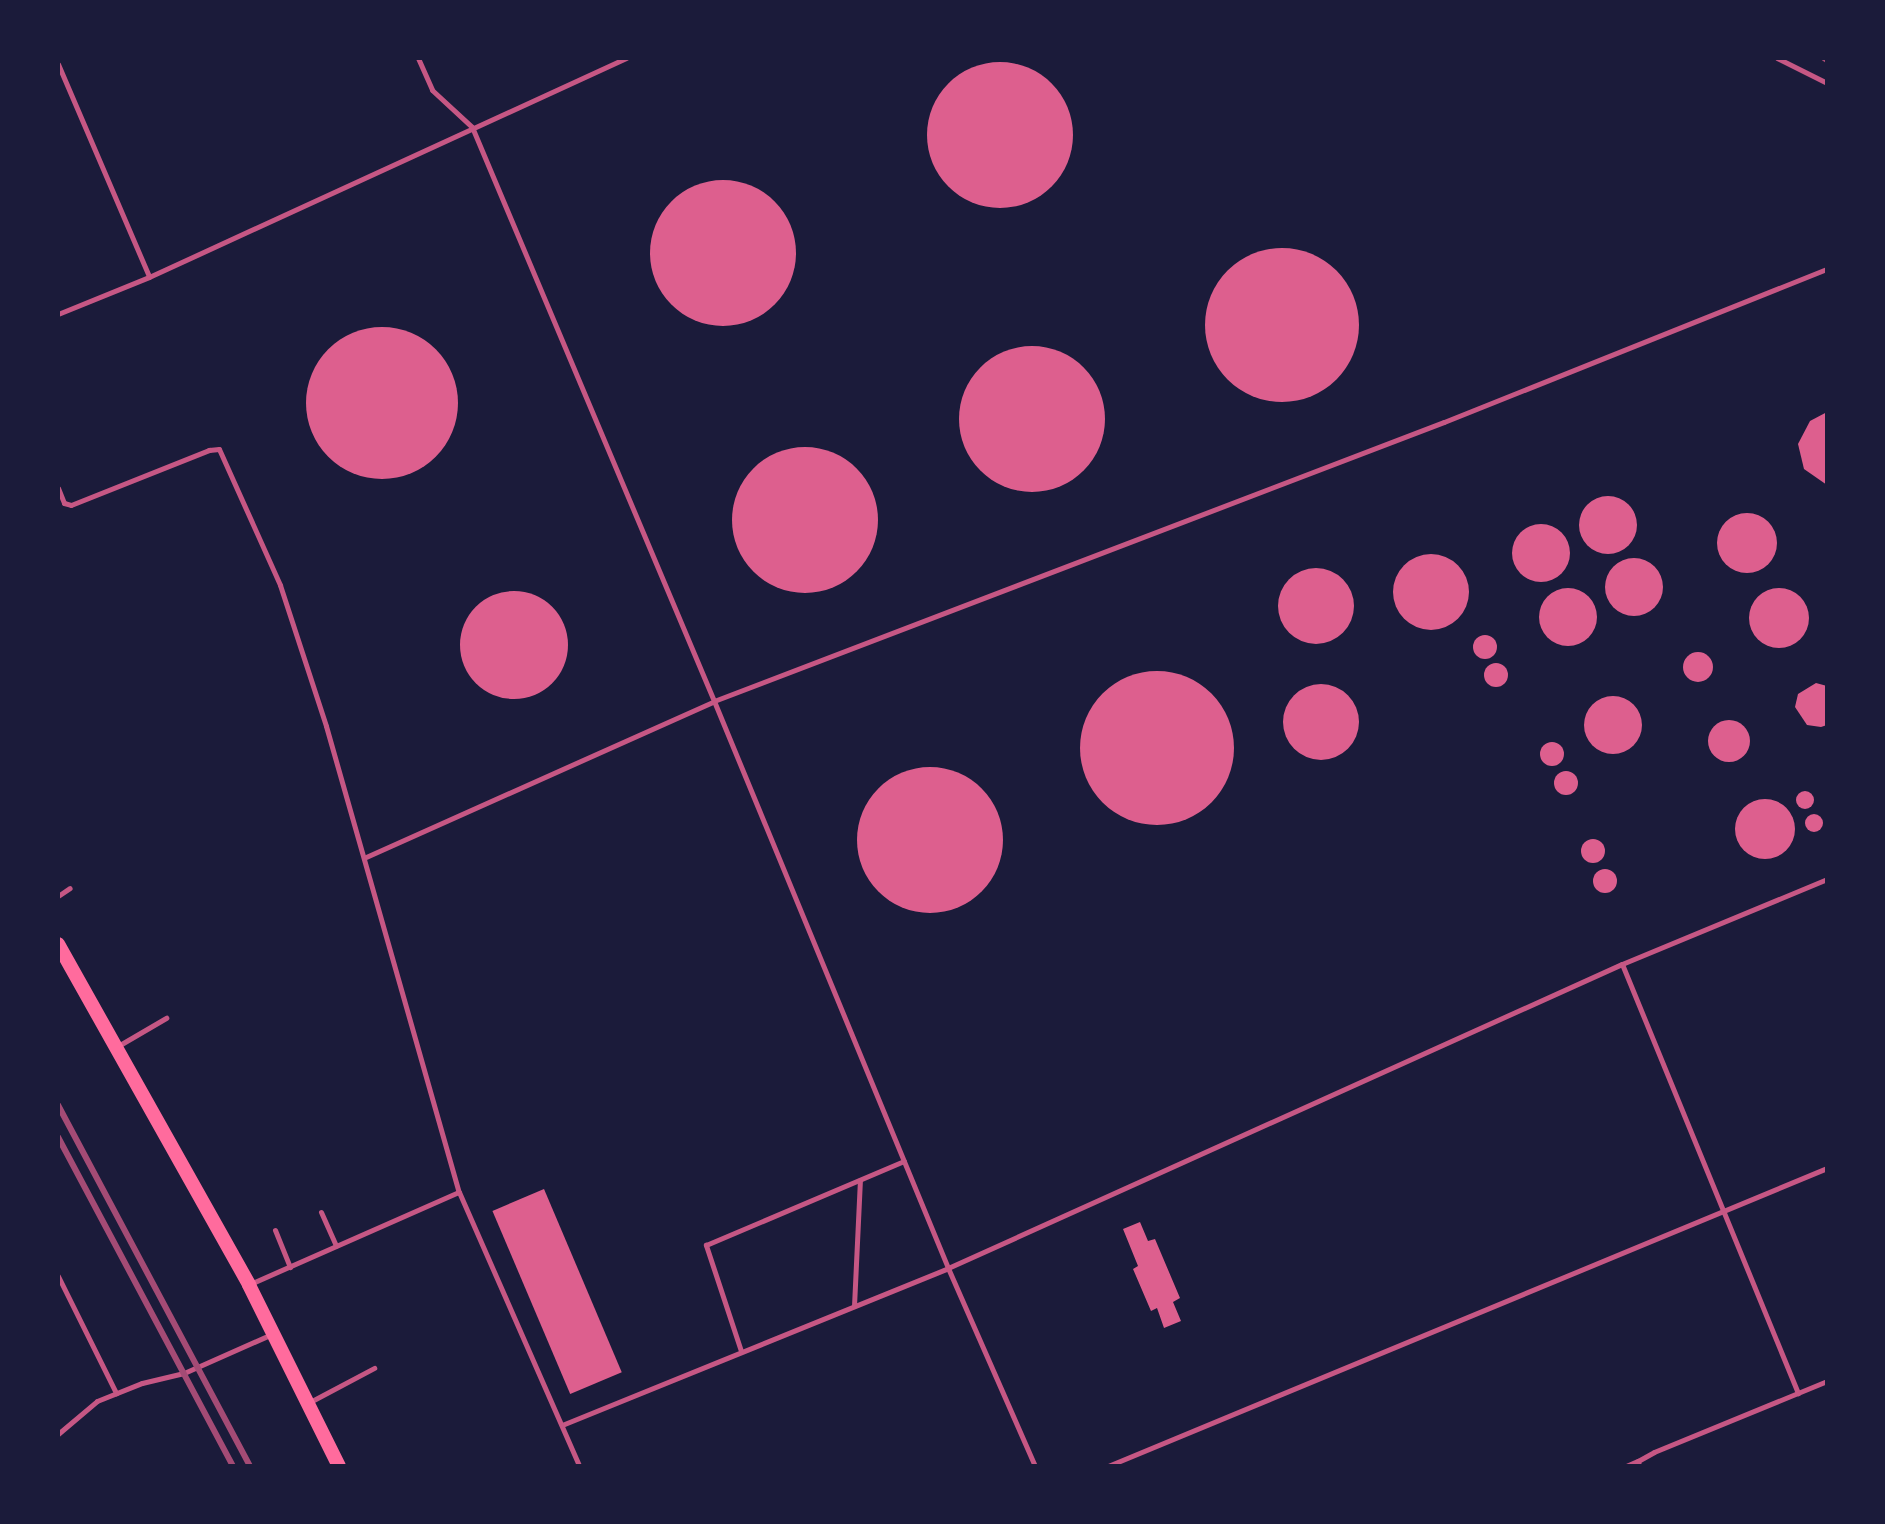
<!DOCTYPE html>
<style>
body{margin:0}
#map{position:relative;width:1885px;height:1524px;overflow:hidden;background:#1b1b3a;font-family:"Alegreya Sans",sans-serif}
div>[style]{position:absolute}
.building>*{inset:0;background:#dd5f8e;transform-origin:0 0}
.round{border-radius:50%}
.service>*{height:5px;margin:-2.5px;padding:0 2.5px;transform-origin:2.5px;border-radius:2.5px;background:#c65784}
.secondary>*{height:14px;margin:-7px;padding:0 7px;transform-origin:7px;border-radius:7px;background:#ff6b9d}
.rail>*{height:6px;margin:-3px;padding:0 3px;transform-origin:3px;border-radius:3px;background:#a44b75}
span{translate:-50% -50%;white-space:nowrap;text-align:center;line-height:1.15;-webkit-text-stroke:6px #1b1b3a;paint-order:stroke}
.frame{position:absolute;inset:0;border:60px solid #1b1b3a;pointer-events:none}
</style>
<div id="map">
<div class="building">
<i class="round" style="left:927px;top:62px;width:146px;height:146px"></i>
<i class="round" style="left:650px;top:180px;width:146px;height:146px"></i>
<i class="round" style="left:1205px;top:248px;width:154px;height:154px"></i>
<i class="round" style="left:306px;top:327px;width:152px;height:152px"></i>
<i class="round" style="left:959px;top:346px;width:146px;height:146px"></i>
<i style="clip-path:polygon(1827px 412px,1827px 485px,1804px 469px,1798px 444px,1810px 421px)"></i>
<i class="round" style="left:732px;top:447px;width:146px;height:146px"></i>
<i class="round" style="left:1579px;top:496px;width:58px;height:58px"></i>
<i class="round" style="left:1717px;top:513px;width:60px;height:60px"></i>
<i class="round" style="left:1512px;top:524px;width:58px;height:58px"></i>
<i class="round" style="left:1393px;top:554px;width:76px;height:76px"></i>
<i class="round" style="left:1605px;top:558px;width:58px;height:58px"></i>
<i class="round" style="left:1278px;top:568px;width:76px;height:76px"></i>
<i class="round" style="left:1539px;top:588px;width:58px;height:58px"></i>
<i class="round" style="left:1749px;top:588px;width:60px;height:60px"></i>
<i class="round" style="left:460px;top:591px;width:108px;height:108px"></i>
<i class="round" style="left:1473px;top:635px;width:24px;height:24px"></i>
<i class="round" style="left:1683px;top:652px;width:30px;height:30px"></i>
<i class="round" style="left:1484px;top:663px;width:24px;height:24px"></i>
<i class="round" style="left:1080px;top:671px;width:154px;height:154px"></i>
<i style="clip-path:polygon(1816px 683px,1827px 686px,1827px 725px,1821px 727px,1807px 725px,1795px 707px,1798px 694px)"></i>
<i class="round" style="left:1283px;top:684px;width:76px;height:76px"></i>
<i class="round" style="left:1584px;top:696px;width:58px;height:58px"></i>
<i class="round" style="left:1708px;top:720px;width:42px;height:42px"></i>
<i class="round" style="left:1540px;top:742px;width:24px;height:24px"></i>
<i class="round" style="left:857px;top:767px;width:146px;height:146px"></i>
<i class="round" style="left:1554px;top:771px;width:24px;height:24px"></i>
<i class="round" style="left:1796px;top:791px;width:18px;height:18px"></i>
<i class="round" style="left:1735px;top:799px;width:60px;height:60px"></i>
<i class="round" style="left:1805px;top:814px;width:18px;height:18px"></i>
<i class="round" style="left:1581px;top:839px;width:24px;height:24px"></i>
<i class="round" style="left:1593px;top:869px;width:24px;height:24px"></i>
<i style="left:544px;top:1189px;width:199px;height:56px;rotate:67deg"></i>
<i style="clip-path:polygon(1140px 1222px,1148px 1241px,1155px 1239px,1180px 1298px,1173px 1302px,1181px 1321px,1164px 1328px,1157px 1308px,1151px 1311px,1133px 1269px,1138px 1266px,1123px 1229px)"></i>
</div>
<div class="service">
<i style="left:418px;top:58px;width:35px;rotate:66deg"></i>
<i style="left:432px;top:90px;width:54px;rotate:42.8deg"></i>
<i style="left:472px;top:127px;width:623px;rotate:67.14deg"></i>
<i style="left:714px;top:701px;width:613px;rotate:67.57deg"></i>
<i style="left:948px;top:1268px;width:216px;rotate:66.3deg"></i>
<i style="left:1777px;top:58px;width:56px;rotate:26.6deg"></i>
<i style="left:58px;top:64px;width:231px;rotate:66.8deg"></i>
<i style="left:58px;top:314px;width:98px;rotate:-22.1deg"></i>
<i style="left:149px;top:277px;width:525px;rotate:-24.66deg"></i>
<i style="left:58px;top:488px;width:16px;rotate:68deg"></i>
<i style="left:64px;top:503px;width:7px;rotate:16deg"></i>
<i style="left:71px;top:505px;width:149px;rotate:-21.7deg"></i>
<i style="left:209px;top:450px;width:10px;rotate:-6deg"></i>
<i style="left:219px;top:449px;width:149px;rotate:65.8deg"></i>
<i style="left:280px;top:585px;width:148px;rotate:71.9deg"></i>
<i style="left:326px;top:726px;width:485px;rotate:74.1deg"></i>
<i style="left:459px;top:1192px;width:299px;rotate:66.3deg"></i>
<i style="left:366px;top:857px;width:381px;rotate:-24.1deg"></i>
<i style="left:714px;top:701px;width:781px;rotate:-20.92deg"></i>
<i style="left:1444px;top:422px;width:412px;rotate:-21.8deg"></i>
<i style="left:58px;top:896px;width:14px;rotate:-34deg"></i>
<i style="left:1622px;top:964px;width:464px;rotate:67.7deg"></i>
<i style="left:118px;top:1046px;width:56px;rotate:-30.3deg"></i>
<i style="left:321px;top:1212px;width:37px;rotate:66deg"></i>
<i style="left:275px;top:1230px;width:40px;rotate:68deg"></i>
<i style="left:58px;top:1276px;width:131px;rotate:63.6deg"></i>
<i style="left:250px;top:1284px;width:228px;rotate:-23.8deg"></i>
<i style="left:854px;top:1306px;width:126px;rotate:-87.3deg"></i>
<i style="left:741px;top:1351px;width:112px;rotate:-108.3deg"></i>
<i style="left:706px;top:1245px;width:215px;rotate:-23deg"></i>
<i style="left:308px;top:1403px;width:75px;rotate:-27.9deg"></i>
<i style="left:562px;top:1425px;width:417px;rotate:-22.1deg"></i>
<i style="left:948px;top:1268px;width:739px;rotate:-24.28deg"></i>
<i style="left:1622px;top:964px;width:222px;rotate:-22.5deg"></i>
<i style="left:58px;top:1434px;width:51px;rotate:-40.2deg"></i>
<i style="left:97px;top:1401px;width:48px;rotate:-21.8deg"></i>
<i style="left:142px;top:1383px;width:43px;rotate:-13.4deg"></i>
<i style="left:184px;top:1373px;width:96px;rotate:-23.9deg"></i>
<i style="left:1108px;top:1466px;width:778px;rotate:-22.51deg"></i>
<i style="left:1626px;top:1466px;width:13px;rotate:-23deg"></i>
<i style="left:1639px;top:1466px;width:5px;rotate:-101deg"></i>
<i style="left:1638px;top:1461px;width:18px;rotate:-29deg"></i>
<i style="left:1654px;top:1452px;width:187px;rotate:-22.3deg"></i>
</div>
<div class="secondary">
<i style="left:58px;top:944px;width:391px;rotate:60.7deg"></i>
<i style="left:249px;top:1285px;width:202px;rotate:63.6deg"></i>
</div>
<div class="rail">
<i style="left:1824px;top:58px;width:4px;rotate:34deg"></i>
<i style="left:58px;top:1105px;width:409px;rotate:62deg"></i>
<i style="left:58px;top:1137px;width:373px;rotate:62deg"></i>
</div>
<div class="frame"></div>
</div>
